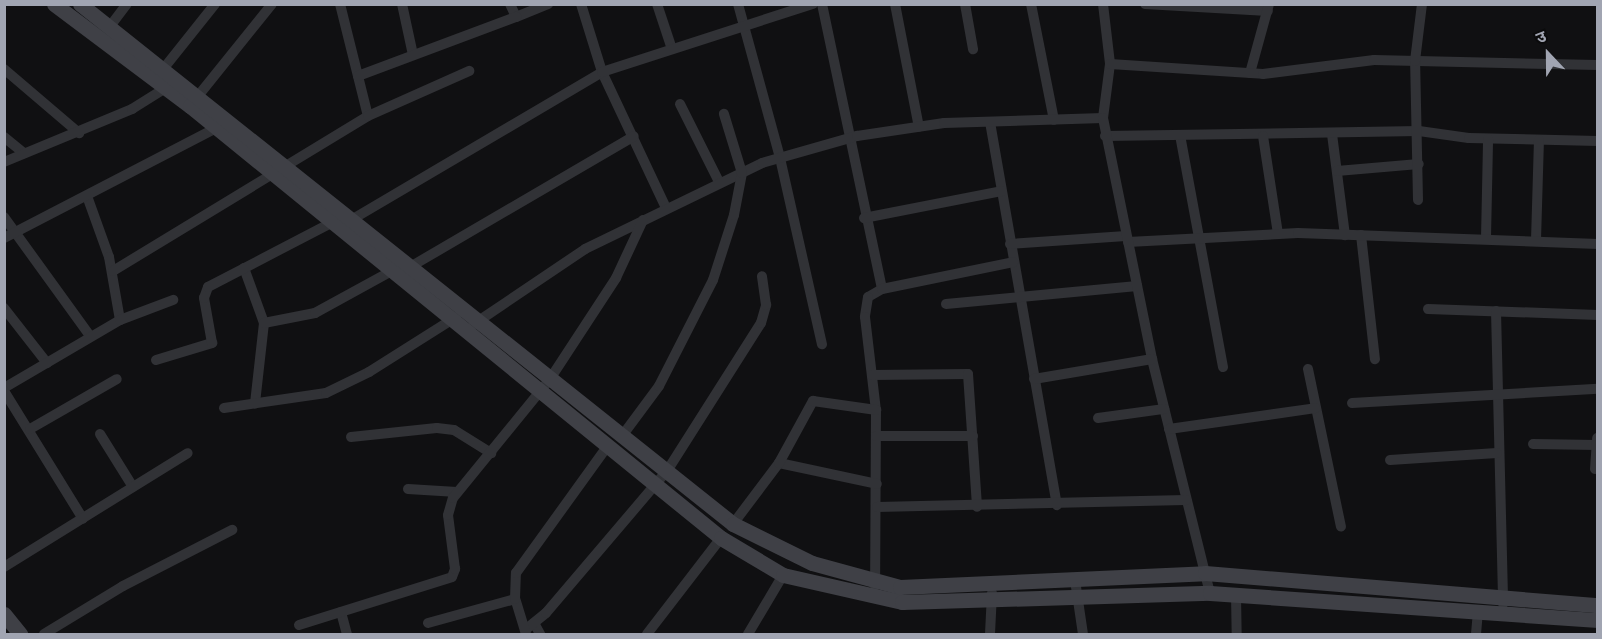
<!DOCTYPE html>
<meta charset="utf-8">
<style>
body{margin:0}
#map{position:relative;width:1602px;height:639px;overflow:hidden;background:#101012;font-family:Karla,"Noto Sans Devanagari",sans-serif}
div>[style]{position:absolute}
.street>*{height:10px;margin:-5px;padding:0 5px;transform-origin:5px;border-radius:5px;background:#313236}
.secondary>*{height:15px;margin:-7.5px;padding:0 7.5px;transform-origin:7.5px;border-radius:7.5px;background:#3f4046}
span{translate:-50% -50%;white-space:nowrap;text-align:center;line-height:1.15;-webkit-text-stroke:4.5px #0b0b0c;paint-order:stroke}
.frame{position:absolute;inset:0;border:6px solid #a1a5b2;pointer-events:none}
.north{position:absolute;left:1518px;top:24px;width:60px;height:60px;-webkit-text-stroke:4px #0b0b0c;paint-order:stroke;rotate:338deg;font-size:16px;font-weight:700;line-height:24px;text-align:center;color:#a1a5b2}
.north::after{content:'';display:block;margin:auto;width:21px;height:27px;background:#a1a5b2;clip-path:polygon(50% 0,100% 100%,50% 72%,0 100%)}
</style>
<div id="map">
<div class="street">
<i style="left:340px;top:4px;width:115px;rotate:76deg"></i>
<i style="left:402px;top:4px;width:52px;rotate:77.8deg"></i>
<i style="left:510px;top:4px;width:14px;rotate:65deg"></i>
<i style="left:516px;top:17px;width:35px;rotate:-22deg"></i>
<i style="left:581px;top:4px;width:71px;rotate:72.8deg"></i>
<i style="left:602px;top:72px;width:150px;rotate:64.8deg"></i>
<i style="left:657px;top:4px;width:47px;rotate:71.6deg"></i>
<i style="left:738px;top:4px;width:160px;rotate:74.7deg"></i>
<i style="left:780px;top:158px;width:191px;rotate:77.3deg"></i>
<i style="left:822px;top:4px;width:291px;rotate:78.1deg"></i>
<i style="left:882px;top:289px;width:16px;rotate:150deg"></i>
<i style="left:868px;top:297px;width:20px;rotate:99deg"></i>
<i style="left:865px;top:317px;width:94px;rotate:83.3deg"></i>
<i style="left:876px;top:410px;width:176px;rotate:90.3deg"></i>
<i style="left:895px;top:4px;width:125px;rotate:79deg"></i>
<i style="left:965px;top:4px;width:46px;rotate:79.9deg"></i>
<i style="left:1031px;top:4px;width:118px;rotate:78.8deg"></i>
<i style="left:1103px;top:4px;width:60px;rotate:83.3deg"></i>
<i style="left:1145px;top:4px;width:123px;rotate:3.3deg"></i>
<i style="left:111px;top:25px;width:26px;rotate:-53deg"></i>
<i style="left:164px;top:68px;width:82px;rotate:-51.4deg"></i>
<i style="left:4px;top:69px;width:99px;rotate:40.5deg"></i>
<i style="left:1250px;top:73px;width:72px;rotate:-74.6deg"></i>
<i style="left:358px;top:76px;width:169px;rotate:-20.5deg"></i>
<i style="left:194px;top:101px;width:124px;rotate:-51.2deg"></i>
<i style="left:680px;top:104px;width:87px;rotate:63.4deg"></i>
<i style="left:1103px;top:118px;width:54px;rotate:-82.6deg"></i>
<i style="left:1110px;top:64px;width:153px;rotate:3.7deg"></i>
<i style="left:1263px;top:74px;width:112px;rotate:-7.2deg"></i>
<i style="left:1374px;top:60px;width:224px;rotate:1.3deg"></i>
<i style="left:990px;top:122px;width:389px;rotate:80.1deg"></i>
<i style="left:1332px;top:134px;width:102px;rotate:82.7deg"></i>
<i style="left:1180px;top:135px;width:236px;rotate:79.5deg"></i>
<i style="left:1105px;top:136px;width:314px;rotate:-0.9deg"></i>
<i style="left:1419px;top:131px;width:50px;rotate:8deg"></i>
<i style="left:1469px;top:138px;width:129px;rotate:1.3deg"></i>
<i style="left:1263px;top:136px;width:99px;rotate:81.3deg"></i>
<i style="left:4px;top:137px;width:26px;rotate:39deg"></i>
<i style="left:4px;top:162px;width:139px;rotate:-22.5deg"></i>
<i style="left:132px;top:109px;width:40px;rotate:-32deg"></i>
<i style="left:1337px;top:171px;width:82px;rotate:-4.9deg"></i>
<i style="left:87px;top:196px;width:65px;rotate:70.2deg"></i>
<i style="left:109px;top:257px;width:64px;rotate:80.1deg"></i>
<i style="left:1418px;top:200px;width:139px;rotate:-91.2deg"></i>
<i style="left:1415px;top:61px;width:57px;rotate:-83deg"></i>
<i style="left:4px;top:217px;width:147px;rotate:54.1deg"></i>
<i style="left:864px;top:218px;width:140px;rotate:-11.1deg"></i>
<i style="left:346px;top:223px;width:297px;rotate:-30.5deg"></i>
<i style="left:602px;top:72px;width:222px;rotate:-17.9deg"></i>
<i style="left:1361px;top:235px;width:125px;rotate:83.6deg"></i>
<i style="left:4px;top:238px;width:239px;rotate:-27.4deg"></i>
<i style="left:1486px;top:238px;width:99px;rotate:-88.8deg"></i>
<i style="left:1536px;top:240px;width:100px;rotate:-88.3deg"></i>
<i style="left:1128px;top:242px;width:170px;rotate:-3deg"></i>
<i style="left:1298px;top:233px;width:300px;rotate:2.1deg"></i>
<i style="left:1010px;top:244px;width:116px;rotate:-3.9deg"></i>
<i style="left:410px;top:267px;width:259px;rotate:-30.3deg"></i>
<i style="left:244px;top:268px;width:59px;rotate:70deg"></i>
<i style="left:264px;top:323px;width:81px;rotate:96.4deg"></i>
<i style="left:113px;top:271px;width:298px;rotate:-31.3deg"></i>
<i style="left:368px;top:116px;width:111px;rotate:-24deg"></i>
<i style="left:882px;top:289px;width:134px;rotate:-11.6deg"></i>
<i style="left:946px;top:304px;width:192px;rotate:-5.4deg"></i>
<i style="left:4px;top:308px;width:70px;rotate:52deg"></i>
<i style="left:1428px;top:309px;width:170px;rotate:2deg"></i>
<i style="left:1496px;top:311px;width:293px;rotate:88.6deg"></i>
<i style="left:264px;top:323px;width:52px;rotate:-11.1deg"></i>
<i style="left:315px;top:313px;width:85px;rotate:-28.7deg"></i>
<i style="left:474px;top:324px;width:134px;rotate:-34deg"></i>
<i style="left:585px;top:249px;width:197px;rotate:-25.9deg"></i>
<i style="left:762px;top:163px;width:99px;rotate:-15.9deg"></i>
<i style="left:857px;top:136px;width:88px;rotate:-8.5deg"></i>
<i style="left:944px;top:123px;width:159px;rotate:-1.8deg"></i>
<i style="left:1103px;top:118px;width:246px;rotate:78.5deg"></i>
<i style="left:1152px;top:359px;width:241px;rotate:76.1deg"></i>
<i style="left:156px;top:360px;width:59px;rotate:-16.9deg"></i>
<i style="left:212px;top:343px;width:46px;rotate:-100.1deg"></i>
<i style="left:204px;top:298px;width:12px;rotate:-70deg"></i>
<i style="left:208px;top:287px;width:136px;rotate:-27.5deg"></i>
<i style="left:1308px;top:369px;width:161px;rotate:78.2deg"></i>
<i style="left:872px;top:375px;width:96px;rotate:-0.6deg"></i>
<i style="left:968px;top:374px;width:133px;rotate:86.1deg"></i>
<i style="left:1034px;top:379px;width:120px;rotate:-9.6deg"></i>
<i style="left:4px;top:388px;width:134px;rotate:-30.4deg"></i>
<i style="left:120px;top:320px;width:57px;rotate:-20.7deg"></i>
<i style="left:4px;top:391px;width:150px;rotate:58.3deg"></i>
<i style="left:1352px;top:403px;width:246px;rotate:-3.3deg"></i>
<i style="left:224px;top:408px;width:103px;rotate:-8.4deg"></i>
<i style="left:326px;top:393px;width:48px;rotate:-26deg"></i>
<i style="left:369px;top:372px;width:103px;rotate:-32.3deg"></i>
<i style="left:1098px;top:418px;width:67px;rotate:-7.8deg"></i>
<i style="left:30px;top:429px;width:100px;rotate:-29.9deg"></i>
<i style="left:1169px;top:429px;width:148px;rotate:-8.1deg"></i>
<i style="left:100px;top:434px;width:62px;rotate:58.1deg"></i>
<i style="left:622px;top:436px;width:62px;rotate:-53.5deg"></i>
<i style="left:659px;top:386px;width:119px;rotate:-63deg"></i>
<i style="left:713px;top:280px;width:68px;rotate:-72.1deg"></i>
<i style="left:734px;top:215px;width:43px;rotate:-79.2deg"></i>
<i style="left:742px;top:173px;width:62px;rotate:-107deg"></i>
<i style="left:876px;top:436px;width:97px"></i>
<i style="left:351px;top:437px;width:86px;rotate:-6deg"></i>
<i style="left:437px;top:428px;width:17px;rotate:7deg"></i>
<i style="left:454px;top:430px;width:44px;rotate:31.9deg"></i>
<i style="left:1533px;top:444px;width:64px;rotate:0.9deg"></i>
<i style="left:1390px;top:460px;width:107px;rotate:-3.7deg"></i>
<i style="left:779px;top:463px;width:100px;rotate:12.1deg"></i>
<i style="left:1595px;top:469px;width:31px;rotate:-86deg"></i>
<i style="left:408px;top:489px;width:49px;rotate:3.5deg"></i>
<i style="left:877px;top:507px;width:309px;rotate:-1.3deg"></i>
<i style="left:733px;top:524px;width:76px;rotate:-53deg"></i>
<i style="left:779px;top:463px;width:71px;rotate:-61.3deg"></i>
<i style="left:813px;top:401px;width:64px;rotate:8.1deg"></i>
<i style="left:4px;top:567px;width:216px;rotate:-31.8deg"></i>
<i style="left:1075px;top:580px;width:55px;rotate:81.6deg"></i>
<i style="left:1236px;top:595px;width:39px;rotate:89deg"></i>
<i style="left:341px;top:612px;width:23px;rotate:75deg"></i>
<i style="left:428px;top:623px;width:90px;rotate:-15.4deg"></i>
<i style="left:534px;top:623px;width:13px;rotate:61deg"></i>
<i style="left:299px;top:625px;width:160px;rotate:-17.4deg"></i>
<i style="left:452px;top:577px;width:9px;rotate:-69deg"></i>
<i style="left:455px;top:569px;width:54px;rotate:-97.4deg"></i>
<i style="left:448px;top:515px;width:18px;rotate:-74deg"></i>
<i style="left:453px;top:498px;width:154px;rotate:-50.8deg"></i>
<i style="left:550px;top:379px;width:121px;rotate:-56.8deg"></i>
<i style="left:616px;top:278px;width:64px;rotate:-65deg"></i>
<i style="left:525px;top:630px;width:27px;rotate:-39deg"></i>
<i style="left:546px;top:613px;width:187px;rotate:-49.6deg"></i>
<i style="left:667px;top:471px;width:175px;rotate:-57.6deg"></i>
<i style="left:761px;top:323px;width:19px;rotate:-74deg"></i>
<i style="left:766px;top:305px;width:29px;rotate:-98deg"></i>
<i style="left:44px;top:634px;width:92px;rotate:-31.3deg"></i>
<i style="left:123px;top:586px;width:123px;rotate:-27.2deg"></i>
<i style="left:526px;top:634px;width:37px;rotate:-107deg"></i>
<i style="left:515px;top:599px;width:26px;rotate:-88deg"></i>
<i style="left:516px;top:573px;width:155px;rotate:-54.2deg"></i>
<i style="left:647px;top:634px;width:121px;rotate:-52.4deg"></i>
<i style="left:748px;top:634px;width:69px;rotate:-59.3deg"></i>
<i style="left:990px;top:634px;width:41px;rotate:-87.2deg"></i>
<i style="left:1476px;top:634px;width:23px;rotate:-85deg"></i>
</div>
<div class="secondary">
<i style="left:54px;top:4px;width:170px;rotate:36.9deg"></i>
<i style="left:190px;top:106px;width:685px;rotate:39.13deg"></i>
<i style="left:721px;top:538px;width:72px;rotate:30.8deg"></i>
<i style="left:783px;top:575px;width:122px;rotate:12.8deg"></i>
<i style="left:902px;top:602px;width:308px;rotate:-1.7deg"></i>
<i style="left:1210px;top:593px;width:389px;rotate:4deg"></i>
<i style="left:80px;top:4px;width:835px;rotate:38.53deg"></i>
<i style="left:733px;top:524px;width:88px;rotate:26.3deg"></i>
<i style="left:812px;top:563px;width:91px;rotate:15.3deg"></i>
<i style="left:900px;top:587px;width:305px;rotate:-2.6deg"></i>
<i style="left:1205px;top:573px;width:394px;rotate:4.7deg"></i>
<i style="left:4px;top:614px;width:26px;rotate:51deg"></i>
</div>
<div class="frame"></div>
<div class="north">उ</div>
</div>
